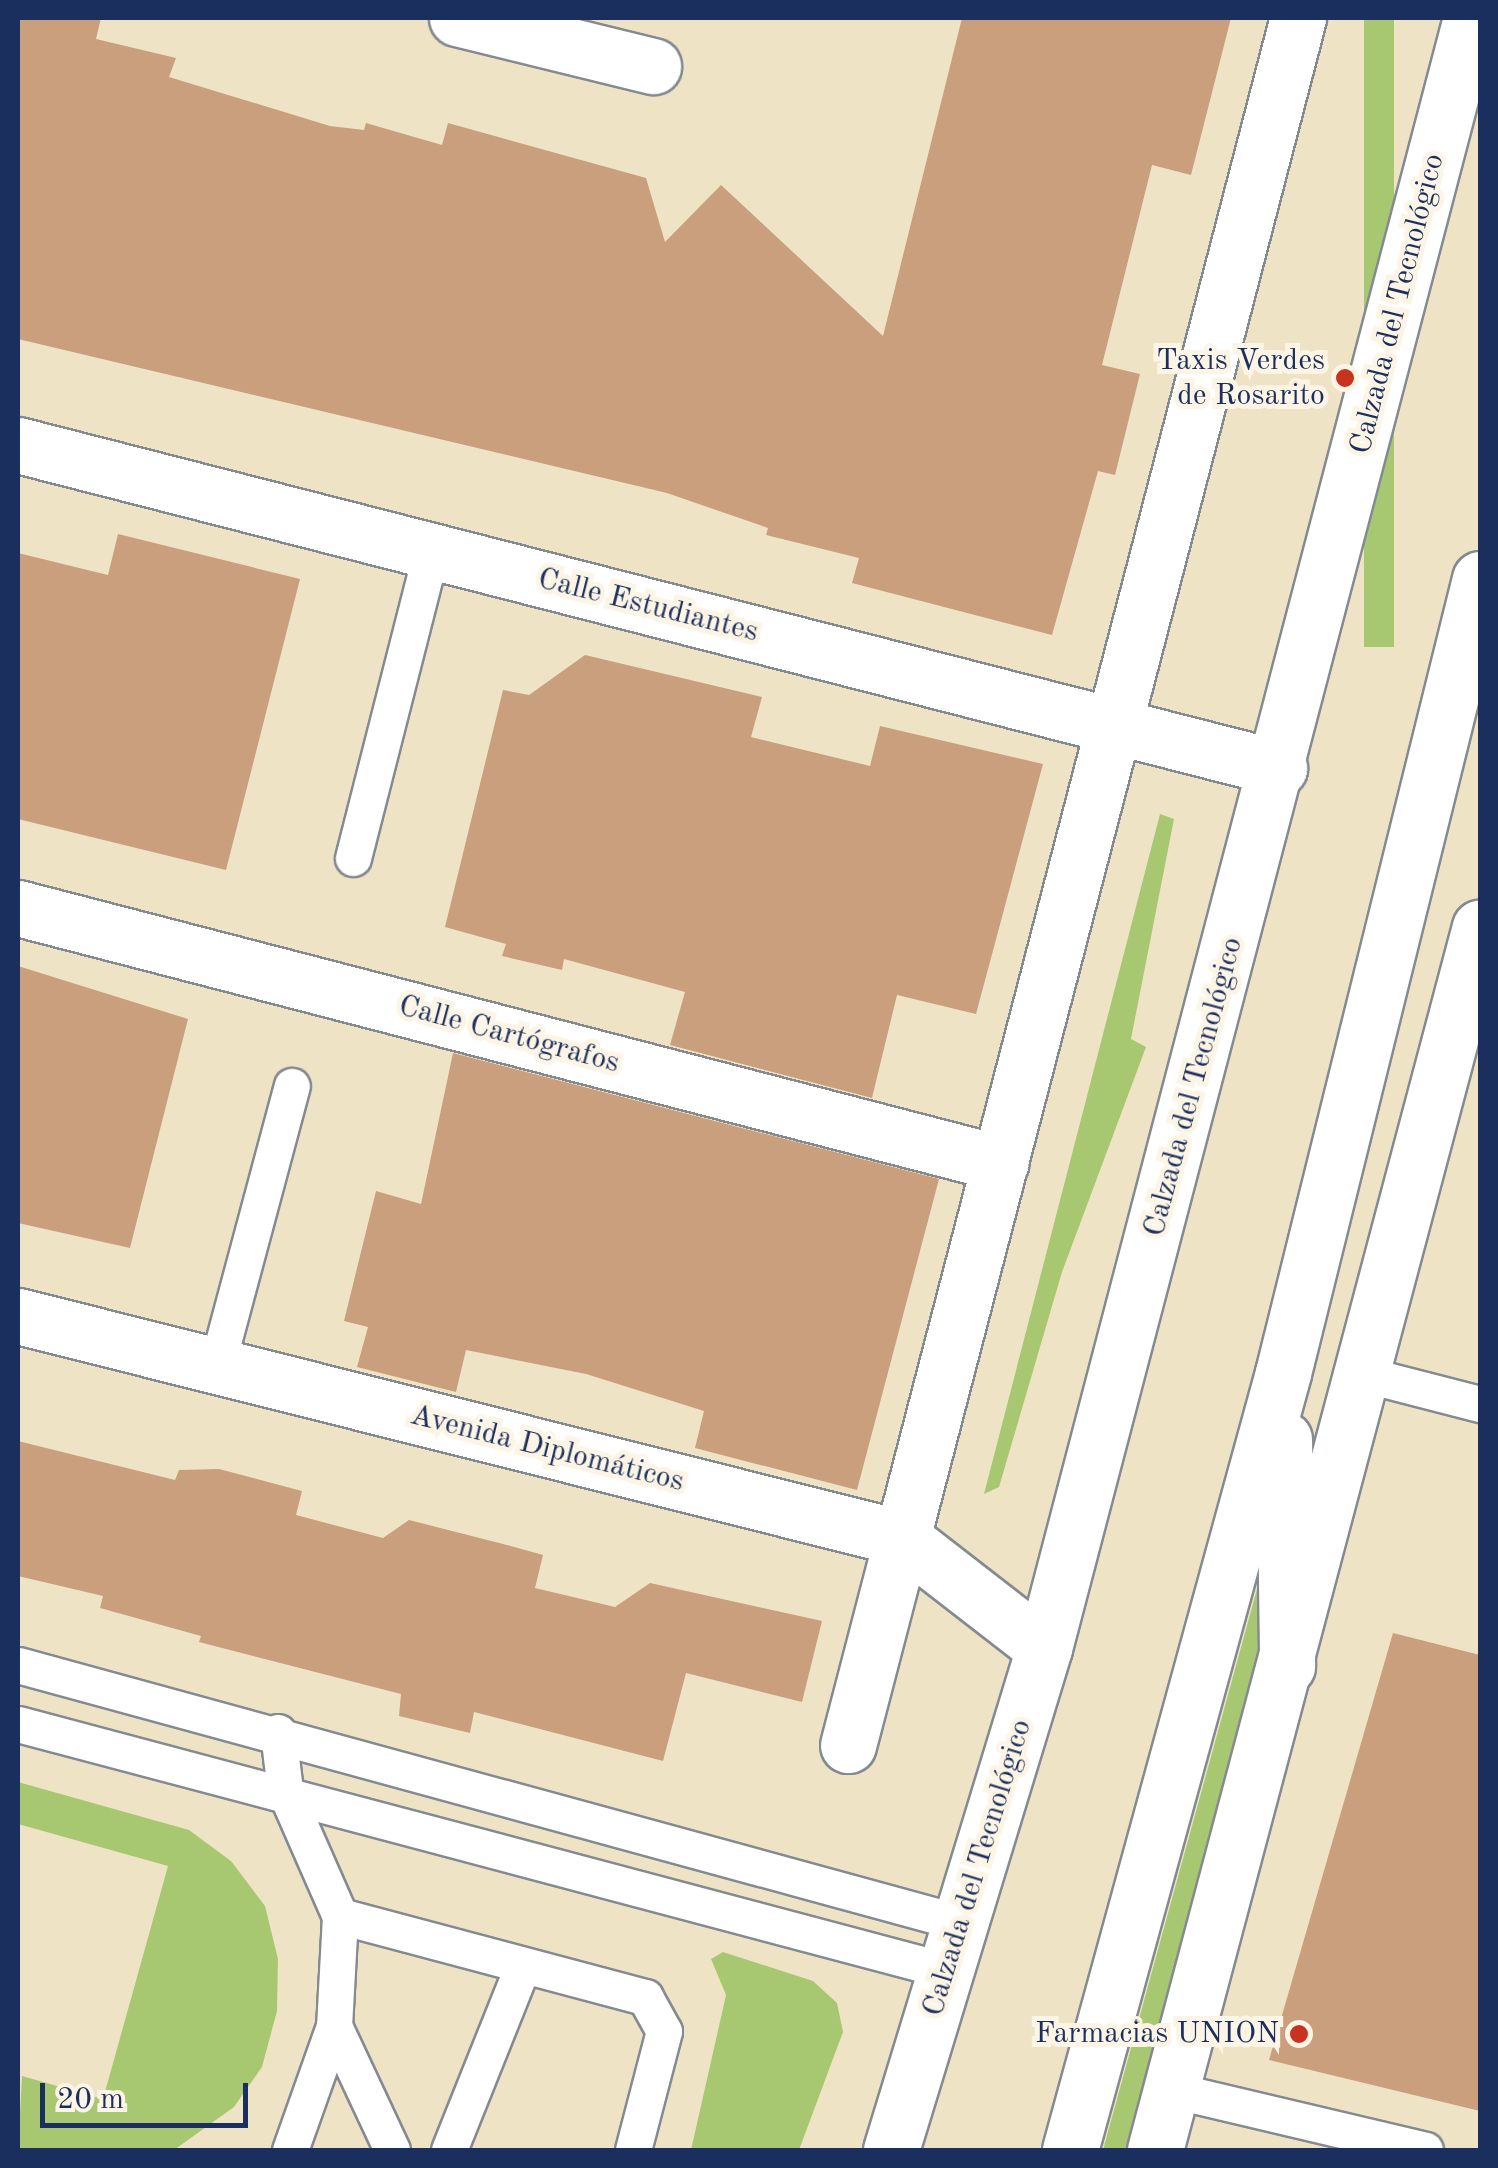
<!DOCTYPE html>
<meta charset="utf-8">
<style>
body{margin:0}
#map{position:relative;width:1498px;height:2168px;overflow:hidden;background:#eee4c5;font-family:"Old Standard TT",serif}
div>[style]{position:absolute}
.green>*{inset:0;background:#a7c871;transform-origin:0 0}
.building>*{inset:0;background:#c99f7d}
.roads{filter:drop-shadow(2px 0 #848a92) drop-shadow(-2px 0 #848a92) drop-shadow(0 2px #848a92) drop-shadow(0 -2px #848a92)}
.service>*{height:35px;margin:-17.5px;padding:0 17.5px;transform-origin:17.5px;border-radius:17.5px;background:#fff}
.minor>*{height:55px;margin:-27.5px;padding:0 27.5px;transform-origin:27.5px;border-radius:27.5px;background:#fff}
.tertiary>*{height:55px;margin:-27.5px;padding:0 27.5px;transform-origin:27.5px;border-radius:27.5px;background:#fff}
.primary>*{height:55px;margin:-27.5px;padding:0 27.5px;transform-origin:27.5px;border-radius:27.5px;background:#fff}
.dots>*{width:28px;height:28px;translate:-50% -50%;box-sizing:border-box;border:5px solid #fcf5e5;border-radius:50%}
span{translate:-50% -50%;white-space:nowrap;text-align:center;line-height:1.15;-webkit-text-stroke:10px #fcf5e5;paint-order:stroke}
.street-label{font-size:30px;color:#1b2f5e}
.poi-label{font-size:30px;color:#1b2f5e}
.right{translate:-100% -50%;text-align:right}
.frame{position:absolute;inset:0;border:20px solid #1b2f5e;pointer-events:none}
.scale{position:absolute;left:40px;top:2083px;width:208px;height:45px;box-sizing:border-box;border:5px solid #1b2f5e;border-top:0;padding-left:12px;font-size:30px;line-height:35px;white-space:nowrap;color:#1b2f5e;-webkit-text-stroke:8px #fcf5e5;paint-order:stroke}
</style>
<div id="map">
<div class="green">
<i style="left:1364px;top:18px;width:30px;height:629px"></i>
<i style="clip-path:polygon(1160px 814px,1174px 819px,1131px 1039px,1146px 1047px,1062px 1272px,999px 1487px,984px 1494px)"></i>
<i style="clip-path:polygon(1265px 1560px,1261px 1678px,1136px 2150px,1103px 2150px)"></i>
<i style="clip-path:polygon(18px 1782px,189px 1830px,231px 1861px,265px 1906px,278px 1959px,277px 2011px,262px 2067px,234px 2107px,174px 2150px,18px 2150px,22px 2076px,103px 2099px,168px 1866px,18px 1824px)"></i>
<i style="clip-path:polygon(723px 1952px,813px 1981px,837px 2003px,843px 2032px,799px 2150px,691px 2150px,726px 1995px,711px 1959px)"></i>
</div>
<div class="building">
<i style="clip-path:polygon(18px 18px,101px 18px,96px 39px,176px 58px,169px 77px,330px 126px,364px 130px,366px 123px,442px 145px,448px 123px,646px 178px,665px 242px,721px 185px,883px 336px,962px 18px,1231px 18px,1191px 175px,1152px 165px,1102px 365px,1140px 374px,1115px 475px,1098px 471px,1052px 635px,852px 583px,859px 558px,766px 535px,768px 528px,667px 493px,18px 339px)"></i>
<i style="clip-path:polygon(118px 534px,300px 579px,226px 870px,18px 819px,18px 553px,108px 575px)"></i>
<i style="clip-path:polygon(585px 655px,762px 697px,751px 737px,870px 766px,880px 726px,1043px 764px,976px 1014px,897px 995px,872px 1098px,670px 1045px,685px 992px,564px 959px,562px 970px,502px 956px,506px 944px,445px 927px,503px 690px,529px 695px)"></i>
<i style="clip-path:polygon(18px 966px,188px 1019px,130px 1248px,18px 1223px)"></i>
<i style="clip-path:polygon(453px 1053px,939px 1179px,857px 1490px,695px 1448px,704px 1411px,586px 1374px,466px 1350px,456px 1392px,357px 1367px,368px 1327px,344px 1321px,376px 1191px,421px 1204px)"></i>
<i style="clip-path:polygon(18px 1441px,175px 1480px,179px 1470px,219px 1469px,302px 1491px,296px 1515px,383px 1538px,409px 1520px,507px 1545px,543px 1555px,535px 1588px,615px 1607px,650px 1583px,822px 1621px,802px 1702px,686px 1673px,663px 1761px,474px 1712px,470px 1733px,399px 1716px,401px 1694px,199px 1642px,201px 1636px,100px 1608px,103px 1596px,18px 1576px)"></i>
<i style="clip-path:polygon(1393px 1633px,1480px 1655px,1480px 2111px,1269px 2060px)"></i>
</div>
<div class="roads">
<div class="service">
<i style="left:353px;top:858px;width:317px;rotate:-75.7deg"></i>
<i style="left:217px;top:1365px;width:289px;rotate:-75deg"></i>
<i style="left:1363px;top:1374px;width:121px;rotate:14.4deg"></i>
<i style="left:18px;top:1665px;width:979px;rotate:15.29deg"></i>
<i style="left:18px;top:1724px;width:962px;rotate:14.87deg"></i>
<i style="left:278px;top:1732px;width:59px;rotate:83.2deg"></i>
<i style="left:285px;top:1791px;width:137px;rotate:66.3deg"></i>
<i style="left:340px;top:1916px;width:110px;rotate:93.1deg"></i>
<i style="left:334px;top:2026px;width:132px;rotate:109.5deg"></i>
<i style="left:340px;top:1916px;width:316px;rotate:14.9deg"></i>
<i style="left:645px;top:1997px;width:39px;rotate:61deg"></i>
<i style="left:664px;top:2031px;width:123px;rotate:104.6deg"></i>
<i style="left:334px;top:2026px;width:137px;rotate:64.9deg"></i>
<i style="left:1172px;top:2090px;width:260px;rotate:13.3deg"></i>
<i style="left:449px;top:2150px;width:199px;rotate:-68.2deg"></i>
</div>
<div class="minor">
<i style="left:457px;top:18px;width:202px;rotate:13.8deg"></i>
<i style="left:18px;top:445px;width:1302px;rotate:14.37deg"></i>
<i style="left:18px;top:908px;width:1015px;rotate:14.56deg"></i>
<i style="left:18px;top:1316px;width:911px;rotate:14.1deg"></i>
<i style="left:902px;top:1538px;width:214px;rotate:104.6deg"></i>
</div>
<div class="tertiary">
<i style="left:1044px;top:1648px;width:180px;rotate:-142.2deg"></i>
<i style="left:902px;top:1538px;width:1571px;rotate:-75.4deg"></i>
<i style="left:1155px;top:2150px;width:1265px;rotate:-75.12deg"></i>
</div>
<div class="primary">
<i style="left:1284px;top:1439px;width:227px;rotate:89.2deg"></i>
<i style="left:891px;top:2150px;width:525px;rotate:-73.05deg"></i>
<i style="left:1044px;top:1648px;width:1685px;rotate:-75.32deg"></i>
<i style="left:1070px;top:2150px;width:806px;rotate:-74.67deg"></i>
<i style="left:1283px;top:1373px;width:818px;rotate:-76.07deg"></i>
</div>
</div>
<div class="dots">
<i style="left:1345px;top:378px;background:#c8321e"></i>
<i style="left:1299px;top:2034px;background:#c8321e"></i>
</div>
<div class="street-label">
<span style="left:1398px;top:304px;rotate:-76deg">Calzada del Tecnológico</span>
<span style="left:648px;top:606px;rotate:14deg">Calle Estudiantes</span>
<span style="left:509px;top:1035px;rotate:15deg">Calle Cartógrafos</span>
<span style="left:1194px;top:1087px;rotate:-75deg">Calzada del Tecnológico</span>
<span style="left:547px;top:1449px;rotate:14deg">Avenida Diplomáticos</span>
<span style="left:978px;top:1868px;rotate:-73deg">Calzada del Tecnológico</span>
</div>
<div class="poi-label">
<span class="right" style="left:1325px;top:378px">Taxis Verdes<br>de Rosarito</span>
<span class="right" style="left:1279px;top:2034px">Farmacias UNION</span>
</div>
<div class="frame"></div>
<div class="scale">20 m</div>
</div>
